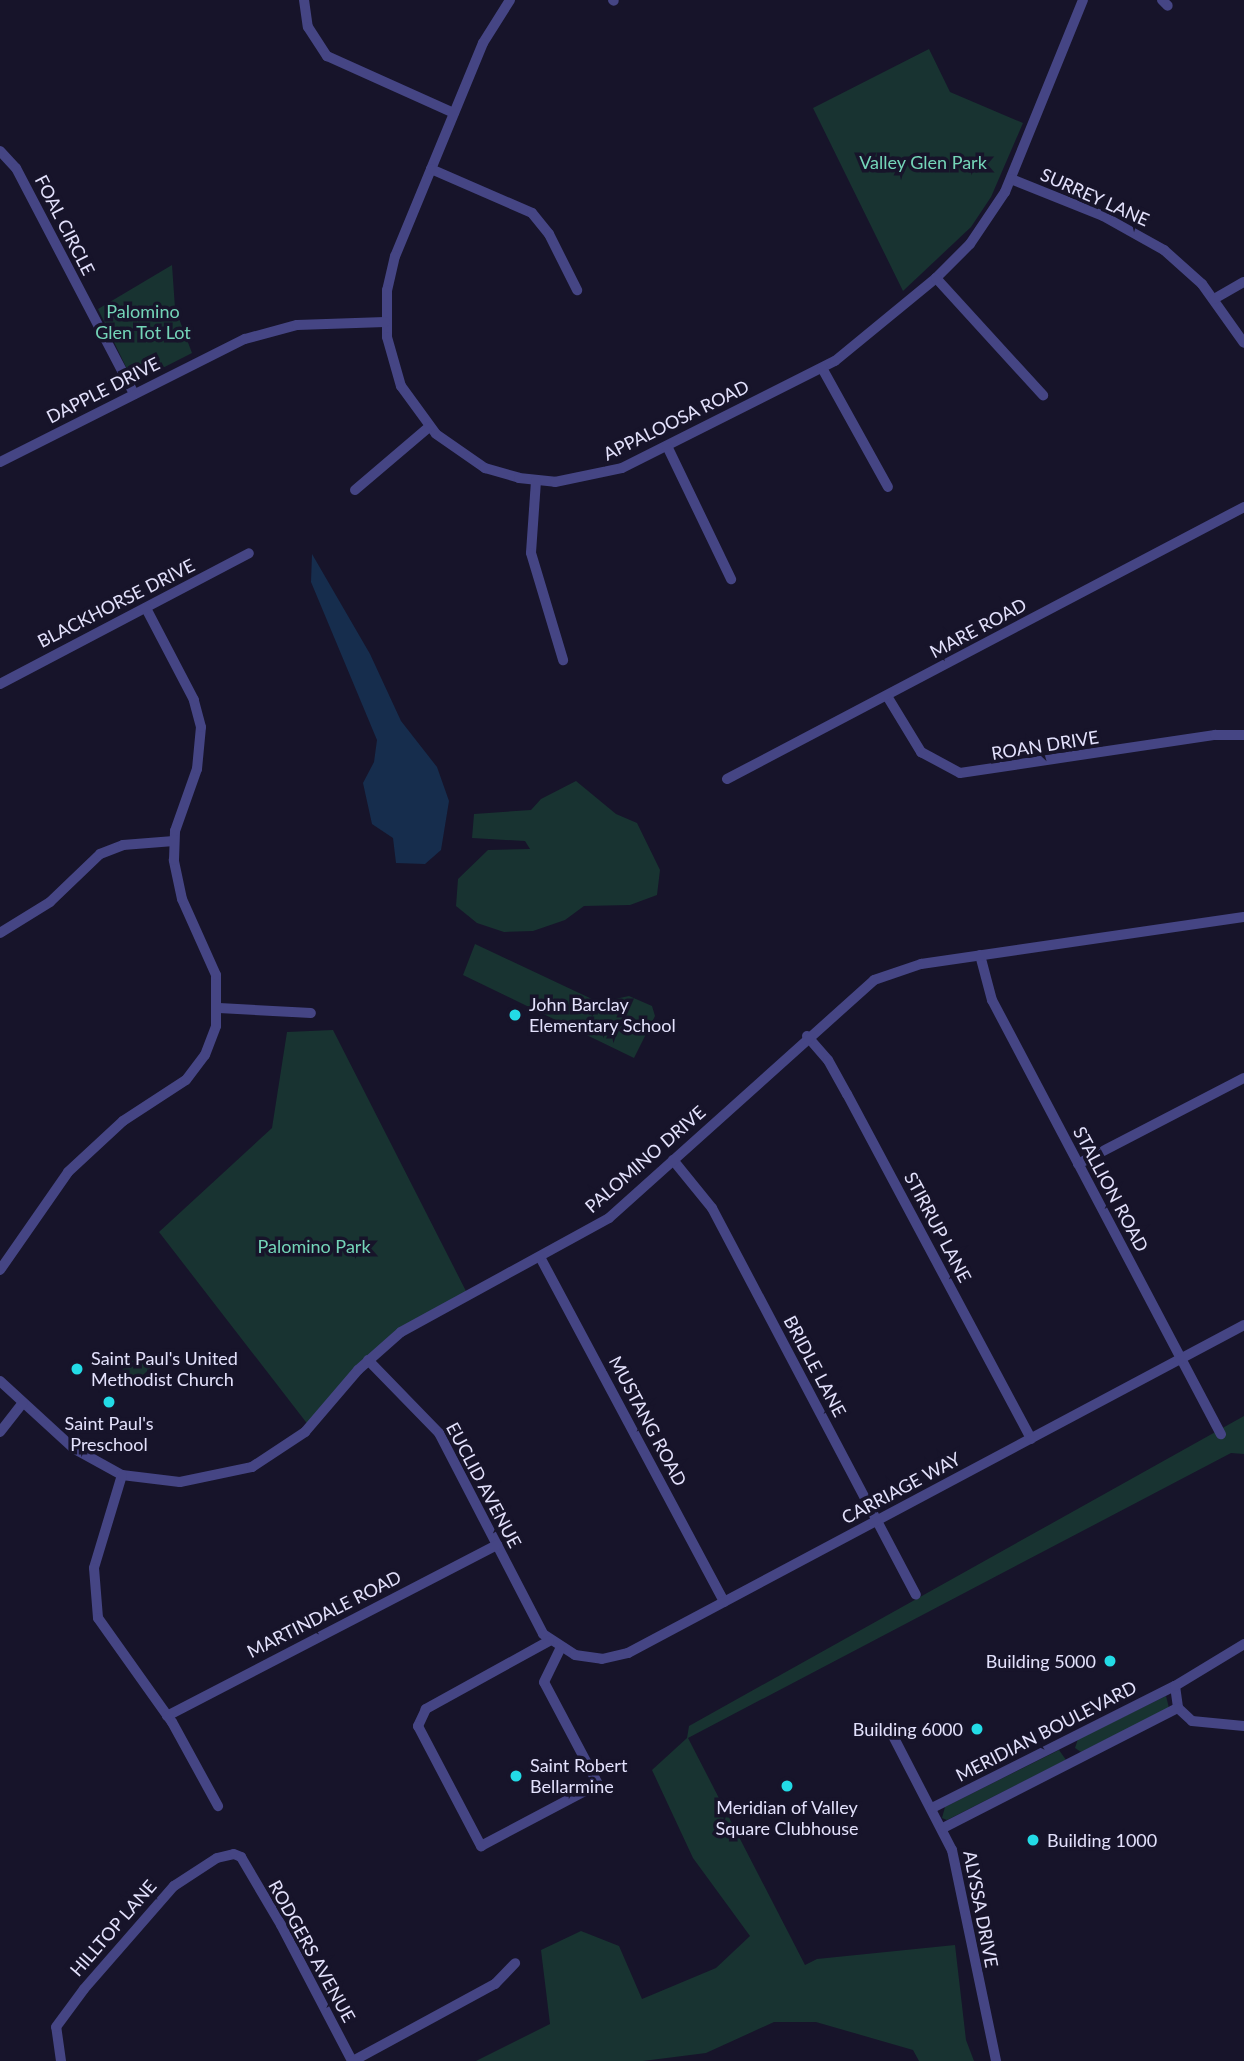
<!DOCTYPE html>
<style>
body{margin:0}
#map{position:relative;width:1244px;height:2061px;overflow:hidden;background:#17142a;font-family:Lato,sans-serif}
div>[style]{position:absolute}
.green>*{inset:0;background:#183331;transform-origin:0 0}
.water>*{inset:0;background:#162d4d}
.minor>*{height:10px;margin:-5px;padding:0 5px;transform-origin:5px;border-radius:5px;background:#454584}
.dots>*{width:19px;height:19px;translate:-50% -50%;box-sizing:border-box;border:4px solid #17142a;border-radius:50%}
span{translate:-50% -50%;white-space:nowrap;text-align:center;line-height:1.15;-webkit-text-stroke:7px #17142a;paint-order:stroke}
.park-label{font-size:18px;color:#74d5b8}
.street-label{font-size:18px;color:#e3e1fc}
.poi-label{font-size:18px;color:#e3e1fc}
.left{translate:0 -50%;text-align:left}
.right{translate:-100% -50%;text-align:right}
</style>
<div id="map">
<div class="green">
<i style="clip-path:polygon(929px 49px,950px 92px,1023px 123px,991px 197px,971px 227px,903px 291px,813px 108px)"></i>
<i style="clip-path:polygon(172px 265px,175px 308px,192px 353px,145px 377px,137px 376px,127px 369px,98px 309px)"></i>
<i style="clip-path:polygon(576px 781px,616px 814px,637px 823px,660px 870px,657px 895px,630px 905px,584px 906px,565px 920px,533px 931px,504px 932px,477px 923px,456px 906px,458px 879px,488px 850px,530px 849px,525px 841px,472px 838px,474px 814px,531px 810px,541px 799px)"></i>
<i style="clip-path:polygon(475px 944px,611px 1008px,615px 999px,629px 996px,652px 1006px,655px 1016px,634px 1058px,463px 975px)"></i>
<i style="clip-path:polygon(333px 1030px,468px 1295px,401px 1332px,309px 1426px,159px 1232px,272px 1128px,287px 1032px)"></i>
<i style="left:140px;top:1353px;width:18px;height:26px;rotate:47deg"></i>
<i style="clip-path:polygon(1244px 1416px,1244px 1454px,1231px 1453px,688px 1738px,805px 1965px,817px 1959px,955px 1945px,966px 2040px,974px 2061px,919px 2061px,913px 2050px,816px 2022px,774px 2022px,706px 2053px,643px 2061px,476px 2061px,550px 2024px,541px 1950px,581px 1931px,619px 1946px,642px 1999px,716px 1968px,750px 1936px,693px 1858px,652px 1770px,687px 1738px,689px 1726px)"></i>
<i style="clip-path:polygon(1166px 1696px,1169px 1708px,1081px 1752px,1075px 1748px,1078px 1739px)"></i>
<i style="clip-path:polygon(1059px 1750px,1066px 1760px,947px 1820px,942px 1818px,945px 1807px)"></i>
</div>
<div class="water">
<i style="clip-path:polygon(312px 554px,370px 654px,401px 721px,437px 767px,449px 801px,441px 850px,425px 864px,396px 863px,393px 838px,372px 824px,363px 783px,374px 762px,377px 740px,311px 582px)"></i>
</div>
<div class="minor">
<i style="left:304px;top:0;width:27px;rotate:82deg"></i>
<i style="left:308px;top:27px;width:35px;rotate:57deg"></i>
<i style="left:327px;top:56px;width:139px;rotate:24.2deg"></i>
<i style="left:510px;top:0;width:51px;rotate:122.1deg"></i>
<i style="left:483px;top:43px;width:230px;rotate:112.4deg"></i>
<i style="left:395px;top:256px;width:35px;rotate:103deg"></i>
<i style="left:387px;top:290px;width:47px;rotate:90deg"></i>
<i style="left:387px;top:337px;width:51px;rotate:74.1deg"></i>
<i style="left:401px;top:386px;width:59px;rotate:53.9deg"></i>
<i style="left:436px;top:434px;width:60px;rotate:34.8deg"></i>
<i style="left:485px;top:468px;width:35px;rotate:16deg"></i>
<i style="left:519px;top:478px;width:36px;rotate:6deg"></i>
<i style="left:555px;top:482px;width:68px;rotate:-11.8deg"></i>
<i style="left:622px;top:468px;width:238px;rotate:-26.7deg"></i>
<i style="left:835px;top:361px;width:131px;rotate:-39.4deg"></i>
<i style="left:936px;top:278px;width:48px;rotate:-45deg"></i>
<i style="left:970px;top:244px;width:63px;rotate:-56.1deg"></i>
<i style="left:1005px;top:192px;width:207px;rotate:-67.9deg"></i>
<i style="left:613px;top:0;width:1px;rotate:45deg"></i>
<i style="left:1162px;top:0;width:8px;rotate:45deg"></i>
<i style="left:0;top:151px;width:23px;rotate:47deg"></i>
<i style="left:16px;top:168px;width:255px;rotate:62.4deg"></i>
<i style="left:431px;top:169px;width:110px;rotate:23.5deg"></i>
<i style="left:532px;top:213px;width:27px;rotate:51deg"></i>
<i style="left:549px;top:234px;width:63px;rotate:63.4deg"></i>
<i style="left:1011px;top:179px;width:99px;rotate:21.9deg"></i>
<i style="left:1103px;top:216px;width:70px;rotate:29.1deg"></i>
<i style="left:1164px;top:250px;width:51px;rotate:41.8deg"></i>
<i style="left:1202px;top:284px;width:72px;rotate:54.6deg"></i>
<i style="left:936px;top:278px;width:159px;rotate:47.6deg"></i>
<i style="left:1214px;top:299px;width:34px;rotate:-30deg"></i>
<i style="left:822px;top:368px;width:136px;rotate:61deg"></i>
<i style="left:667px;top:446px;width:148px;rotate:64.3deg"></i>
<i style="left:0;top:462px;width:274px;rotate:-26.7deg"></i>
<i style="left:245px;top:339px;width:54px;rotate:-15.1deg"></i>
<i style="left:297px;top:325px;width:88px;rotate:-2deg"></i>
<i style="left:536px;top:481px;width:72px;rotate:94deg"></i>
<i style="left:531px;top:553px;width:112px;rotate:73.3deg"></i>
<i style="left:355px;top:490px;width:97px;rotate:-40.4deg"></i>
<i style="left:0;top:684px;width:281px;rotate:-27.7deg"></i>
<i style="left:887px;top:696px;width:66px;rotate:58.7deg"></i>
<i style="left:921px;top:752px;width:44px;rotate:28.3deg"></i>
<i style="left:960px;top:773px;width:258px;rotate:-8.5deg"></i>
<i style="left:1215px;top:735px;width:29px"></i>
<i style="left:727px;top:779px;width:584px;rotate:-27.75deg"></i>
<i style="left:0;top:933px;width:59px;rotate:-31.8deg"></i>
<i style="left:50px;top:902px;width:69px;rotate:-43.8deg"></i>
<i style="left:100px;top:854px;width:25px;rotate:-21deg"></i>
<i style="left:123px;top:845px;width:51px;rotate:-4.5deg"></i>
<i style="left:980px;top:955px;width:47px;rotate:75.1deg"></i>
<i style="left:992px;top:1000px;width:491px;rotate:62.2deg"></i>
<i style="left:219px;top:1008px;width:92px;rotate:3.1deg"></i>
<i style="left:807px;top:1036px;width:32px;rotate:49deg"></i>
<i style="left:828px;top:1060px;width:39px;rotate:61deg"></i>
<i style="left:847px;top:1094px;width:391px;rotate:61.9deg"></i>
<i style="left:673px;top:1160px;width:62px;rotate:50.9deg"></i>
<i style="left:712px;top:1208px;width:437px;rotate:62.2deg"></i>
<i style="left:1078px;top:1164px;width:187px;rotate:-27.4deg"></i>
<i style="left:540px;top:1257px;width:391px;rotate:61.9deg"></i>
<i style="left:0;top:1270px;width:119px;rotate:-55.2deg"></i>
<i style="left:68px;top:1172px;width:75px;rotate:-42.8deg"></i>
<i style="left:123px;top:1121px;width:75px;rotate:-33.1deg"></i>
<i style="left:186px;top:1080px;width:31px;rotate:-53deg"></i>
<i style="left:205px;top:1055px;width:31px;rotate:-69deg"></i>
<i style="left:216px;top:1026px;width:51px;rotate:-90deg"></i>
<i style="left:216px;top:975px;width:83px;rotate:-114.1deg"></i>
<i style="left:182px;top:899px;width:40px;rotate:-102deg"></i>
<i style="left:174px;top:860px;width:29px;rotate:-88deg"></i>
<i style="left:175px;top:831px;width:66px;rotate:-70.5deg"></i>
<i style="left:197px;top:769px;width:42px;rotate:-84.6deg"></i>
<i style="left:201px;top:727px;width:28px;rotate:-105deg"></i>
<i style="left:194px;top:700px;width:104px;rotate:-117.6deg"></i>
<i style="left:368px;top:1360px;width:102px;rotate:45.8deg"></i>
<i style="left:439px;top:1433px;width:226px;rotate:62.6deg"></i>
<i style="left:543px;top:1634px;width:38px;rotate:33deg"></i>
<i style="left:575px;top:1655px;width:27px;rotate:8deg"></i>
<i style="left:602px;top:1659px;width:27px;rotate:-13deg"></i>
<i style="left:628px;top:1653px;width:698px;rotate:-28.03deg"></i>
<i style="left:0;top:1381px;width:99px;rotate:42.5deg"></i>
<i style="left:73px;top:1448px;width:56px;rotate:28.9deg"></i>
<i style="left:122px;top:1475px;width:58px;rotate:6.9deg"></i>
<i style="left:180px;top:1482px;width:74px;rotate:-11.8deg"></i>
<i style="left:252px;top:1467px;width:64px;rotate:-33.4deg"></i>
<i style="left:305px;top:1432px;width:82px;rotate:-49.5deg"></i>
<i style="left:358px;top:1370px;width:57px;rotate:-41.5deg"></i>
<i style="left:401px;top:1332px;width:237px;rotate:-28.7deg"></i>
<i style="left:609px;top:1218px;width:356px;rotate:-41.9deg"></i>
<i style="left:874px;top:980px;width:50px;rotate:-18.8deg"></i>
<i style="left:921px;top:964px;width:326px;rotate:-8.3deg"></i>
<i style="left:0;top:1432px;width:37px;rotate:-52deg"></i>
<i style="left:122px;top:1475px;width:97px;rotate:106.8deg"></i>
<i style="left:94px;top:1568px;width:50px;rotate:85.4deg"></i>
<i style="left:98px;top:1618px;width:128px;rotate:54.6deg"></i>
<i style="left:172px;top:1722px;width:96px;rotate:61.3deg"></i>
<i style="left:549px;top:1641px;width:141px;rotate:151.1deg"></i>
<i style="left:426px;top:1709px;width:19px;rotate:115deg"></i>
<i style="left:418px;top:1726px;width:136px;rotate:62.3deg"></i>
<i style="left:481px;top:1846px;width:132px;rotate:-27.9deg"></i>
<i style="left:598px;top:1784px;width:115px;rotate:-117.9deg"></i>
<i style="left:544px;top:1682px;width:37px;rotate:-64deg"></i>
<i style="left:1175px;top:1686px;width:22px;rotate:82deg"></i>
<i style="left:1178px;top:1708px;width:19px;rotate:43deg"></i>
<i style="left:1192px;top:1721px;width:52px;rotate:5.5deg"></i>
<i style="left:167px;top:1716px;width:372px;rotate:-27.4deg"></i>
<i style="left:892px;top:1734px;width:131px;rotate:62.7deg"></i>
<i style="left:952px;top:1850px;width:216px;rotate:78.2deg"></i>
<i style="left:932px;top:1808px;width:272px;rotate:-26.7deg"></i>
<i style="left:1175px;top:1686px;width:81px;rotate:-31.3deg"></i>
<i style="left:943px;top:1828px;width:264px;rotate:-27.1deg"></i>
<i style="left:61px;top:2061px;width:34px;rotate:-98deg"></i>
<i style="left:56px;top:2027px;width:47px;rotate:-53.6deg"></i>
<i style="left:84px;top:1989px;width:137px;rotate:-48.9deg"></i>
<i style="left:174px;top:1886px;width:51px;rotate:-33.1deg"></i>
<i style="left:217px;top:1858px;width:17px;rotate:-13deg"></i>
<i style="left:234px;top:1854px;width:8px;rotate:23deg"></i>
<i style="left:241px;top:1857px;width:79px;rotate:59.5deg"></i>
<i style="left:281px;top:1925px;width:153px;rotate:62.4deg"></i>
<i style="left:353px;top:2061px;width:162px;rotate:-28.5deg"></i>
<i style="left:495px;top:1984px;width:29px;rotate:-46deg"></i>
</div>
<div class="dots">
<i style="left:515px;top:1015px;background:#23dbe6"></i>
<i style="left:77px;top:1369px;background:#23dbe6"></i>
<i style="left:109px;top:1402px;background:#23dbe6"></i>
<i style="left:1110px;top:1661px;background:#23dbe6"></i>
<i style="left:977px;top:1729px;background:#23dbe6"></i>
<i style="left:516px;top:1776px;background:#23dbe6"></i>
<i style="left:787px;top:1786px;background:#23dbe6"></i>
<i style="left:1033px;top:1840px;background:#23dbe6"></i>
</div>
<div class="park-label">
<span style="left:923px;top:162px">Valley Glen Park</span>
<span style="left:143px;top:322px">Palomino<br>Glen Tot Lot</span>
<span style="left:314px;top:1246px">Palomino Park</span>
</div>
<div class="street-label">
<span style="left:1095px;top:197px;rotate:24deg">SURREY LANE</span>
<span style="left:65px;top:225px;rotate:63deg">FOAL CIRCLE</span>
<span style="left:103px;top:390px;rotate:-27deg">DAPPLE DRIVE</span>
<span style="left:676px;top:420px;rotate:-26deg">APPALOOSA ROAD</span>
<span style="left:116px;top:603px;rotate:-27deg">BLACKHORSE DRIVE</span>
<span style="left:978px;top:628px;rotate:-28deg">MARE ROAD</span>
<span style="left:1045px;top:745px;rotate:-9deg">ROAN DRIVE</span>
<span style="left:645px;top:1159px;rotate:-41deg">PALOMINO DRIVE</span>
<span style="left:1111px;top:1189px;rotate:62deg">STALLION ROAD</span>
<span style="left:938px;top:1227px;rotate:62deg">STIRRUP LANE</span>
<span style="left:815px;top:1366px;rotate:62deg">BRIDLE LANE</span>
<span style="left:648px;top:1421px;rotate:62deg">MUSTANG ROAD</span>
<span style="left:484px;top:1485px;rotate:62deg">EUCLID AVENUE</span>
<span style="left:901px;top:1488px;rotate:-28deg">CARRIAGE WAY</span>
<span style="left:324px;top:1614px;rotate:-27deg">MARTINDALE ROAD</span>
<span style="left:1046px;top:1731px;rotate:-27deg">MERIDIAN BOULEVARD</span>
<span style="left:981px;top:1909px;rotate:79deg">ALYSSA DRIVE</span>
<span style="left:113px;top:1928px;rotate:-49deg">HILLTOP LANE</span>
<span style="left:312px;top:1951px;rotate:61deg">RODGERS AVENUE</span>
</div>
<div class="poi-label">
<span class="left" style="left:529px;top:1015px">John Barclay<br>Elementary School</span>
<span class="left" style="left:91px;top:1369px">Saint Paul's United<br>Methodist Church</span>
<span style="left:109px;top:1434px">Saint Paul's<br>Preschool</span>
<span class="right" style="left:1096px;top:1661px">Building 5000</span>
<span class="right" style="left:963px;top:1729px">Building 6000</span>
<span class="left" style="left:530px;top:1776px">Saint Robert<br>Bellarmine</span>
<span style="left:787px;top:1818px">Meridian of Valley<br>Square Clubhouse</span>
<span class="left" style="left:1047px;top:1840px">Building 1000</span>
</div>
</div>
